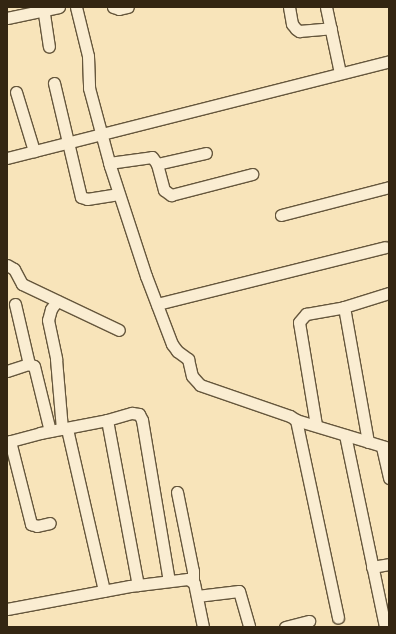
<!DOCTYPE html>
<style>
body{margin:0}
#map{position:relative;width:396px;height:634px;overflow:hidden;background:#f8e4ba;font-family:"IM FELL DW Pica",serif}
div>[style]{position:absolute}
.roads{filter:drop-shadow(1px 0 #65563c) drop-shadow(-1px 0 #65563c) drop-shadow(0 1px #65563c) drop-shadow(0 -1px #65563c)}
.minor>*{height:11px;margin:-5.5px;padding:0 5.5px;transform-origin:5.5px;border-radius:5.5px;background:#faedd2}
span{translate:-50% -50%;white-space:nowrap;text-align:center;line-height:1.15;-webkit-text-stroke:3.5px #faedd2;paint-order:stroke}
.frame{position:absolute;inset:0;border:8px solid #342612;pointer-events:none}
</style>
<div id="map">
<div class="roads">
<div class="minor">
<i style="left:43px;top:7px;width:40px;rotate:81.5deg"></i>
<i style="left:76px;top:7px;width:50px;rotate:76.2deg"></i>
<i style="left:88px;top:56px;width:32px;rotate:88deg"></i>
<i style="left:89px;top:88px;width:81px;rotate:74.9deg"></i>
<i style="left:110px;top:166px;width:116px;rotate:71.9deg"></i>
<i style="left:146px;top:276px;width:73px;rotate:69.1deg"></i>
<i style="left:172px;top:344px;width:9px;rotate:54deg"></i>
<i style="left:177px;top:351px;width:14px;rotate:36deg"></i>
<i style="left:188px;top:359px;width:17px;rotate:77deg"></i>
<i style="left:192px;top:376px;width:12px;rotate:48deg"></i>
<i style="left:200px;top:385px;width:95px;rotate:19deg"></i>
<i style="left:290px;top:416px;width:7px;rotate:34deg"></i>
<i style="left:296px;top:420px;width:202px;rotate:78deg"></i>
<i style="left:113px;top:7px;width:6px;rotate:18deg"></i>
<i style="left:119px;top:9px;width:9px;rotate:-13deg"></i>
<i style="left:289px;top:7px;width:17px;rotate:80deg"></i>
<i style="left:292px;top:24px;width:6px;rotate:51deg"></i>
<i style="left:296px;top:29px;width:4px;rotate:34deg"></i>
<i style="left:299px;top:31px;width:32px;rotate:-5deg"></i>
<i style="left:326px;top:7px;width:67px;rotate:78deg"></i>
<i style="left:7px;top:18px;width:53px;rotate:-11.9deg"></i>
<i style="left:54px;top:83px;width:117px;rotate:76.7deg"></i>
<i style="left:81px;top:197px;width:6px;rotate:18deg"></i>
<i style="left:87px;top:199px;width:32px;rotate:-9deg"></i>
<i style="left:16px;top:92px;width:62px;rotate:73deg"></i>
<i style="left:7px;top:158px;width:394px;rotate:-14.2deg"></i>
<i style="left:109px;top:163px;width:43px;rotate:-7.9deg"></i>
<i style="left:152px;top:157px;width:9px;rotate:54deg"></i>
<i style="left:157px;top:164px;width:27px;rotate:75deg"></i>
<i style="left:164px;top:190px;width:9px;rotate:36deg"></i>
<i style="left:171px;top:195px;width:84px;rotate:-14.5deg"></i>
<i style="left:157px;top:164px;width:50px;rotate:-12.7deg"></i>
<i style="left:281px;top:215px;width:112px;rotate:-14.5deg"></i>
<i style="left:7px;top:265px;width:8px;rotate:30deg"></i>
<i style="left:14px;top:269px;width:17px;rotate:62deg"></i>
<i style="left:22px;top:284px;width:107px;rotate:25.4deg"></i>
<i style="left:57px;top:301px;width:10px;rotate:127deg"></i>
<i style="left:51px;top:309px;width:11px;rotate:105deg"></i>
<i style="left:48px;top:320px;width:40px;rotate:78deg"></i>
<i style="left:56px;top:359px;width:70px;rotate:85.1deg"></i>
<i style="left:15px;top:304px;width:62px;rotate:76.9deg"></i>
<i style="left:157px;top:304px;width:235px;rotate:-14deg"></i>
<i style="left:344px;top:307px;width:137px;rotate:79.9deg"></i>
<i style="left:7px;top:371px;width:23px;rotate:-18deg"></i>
<i style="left:29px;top:364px;width:5px;rotate:22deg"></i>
<i style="left:34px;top:366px;width:67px;rotate:76.2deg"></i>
<i style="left:107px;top:420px;width:168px;rotate:79.4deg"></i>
<i style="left:296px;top:420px;width:97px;rotate:16.8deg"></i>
<i style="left:316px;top:425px;width:104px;rotate:-99.4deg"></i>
<i style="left:299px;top:322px;width:11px;rotate:-49deg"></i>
<i style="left:306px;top:314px;width:39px;rotate:-10deg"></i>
<i style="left:344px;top:307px;width:47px;rotate:-17.3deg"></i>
<i style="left:67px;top:429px;width:166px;rotate:77.1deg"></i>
<i style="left:345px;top:435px;width:196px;rotate:78.2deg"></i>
<i style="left:10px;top:441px;width:86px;rotate:75.8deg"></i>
<i style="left:31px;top:524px;width:6px;rotate:18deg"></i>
<i style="left:37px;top:526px;width:13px;rotate:-13deg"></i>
<i style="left:7px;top:442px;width:34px;rotate:-15deg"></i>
<i style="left:40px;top:433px;width:68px;rotate:-11deg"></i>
<i style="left:107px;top:420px;width:26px;rotate:-16deg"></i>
<i style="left:132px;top:413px;width:7px;rotate:8deg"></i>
<i style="left:139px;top:414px;width:7px;rotate:63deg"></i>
<i style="left:142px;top:420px;width:163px;rotate:80.5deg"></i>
<i style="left:382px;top:447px;width:32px;rotate:77deg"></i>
<i style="left:177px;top:492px;width:81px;rotate:78.6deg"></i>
<i style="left:193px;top:571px;width:10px;rotate:90deg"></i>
<i style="left:372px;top:567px;width:17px;rotate:-10deg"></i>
<i style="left:197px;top:596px;width:42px;rotate:-6.8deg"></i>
<i style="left:239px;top:591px;width:37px;rotate:74deg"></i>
<i style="left:7px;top:609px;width:125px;rotate:-10.6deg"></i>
<i style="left:130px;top:586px;width:58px;rotate:-6.9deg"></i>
<i style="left:188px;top:579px;width:7px;rotate:34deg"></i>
<i style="left:194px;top:583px;width:45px;rotate:78.4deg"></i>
<i style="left:285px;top:627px;width:25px;rotate:-14deg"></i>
</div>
</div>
<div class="frame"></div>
</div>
